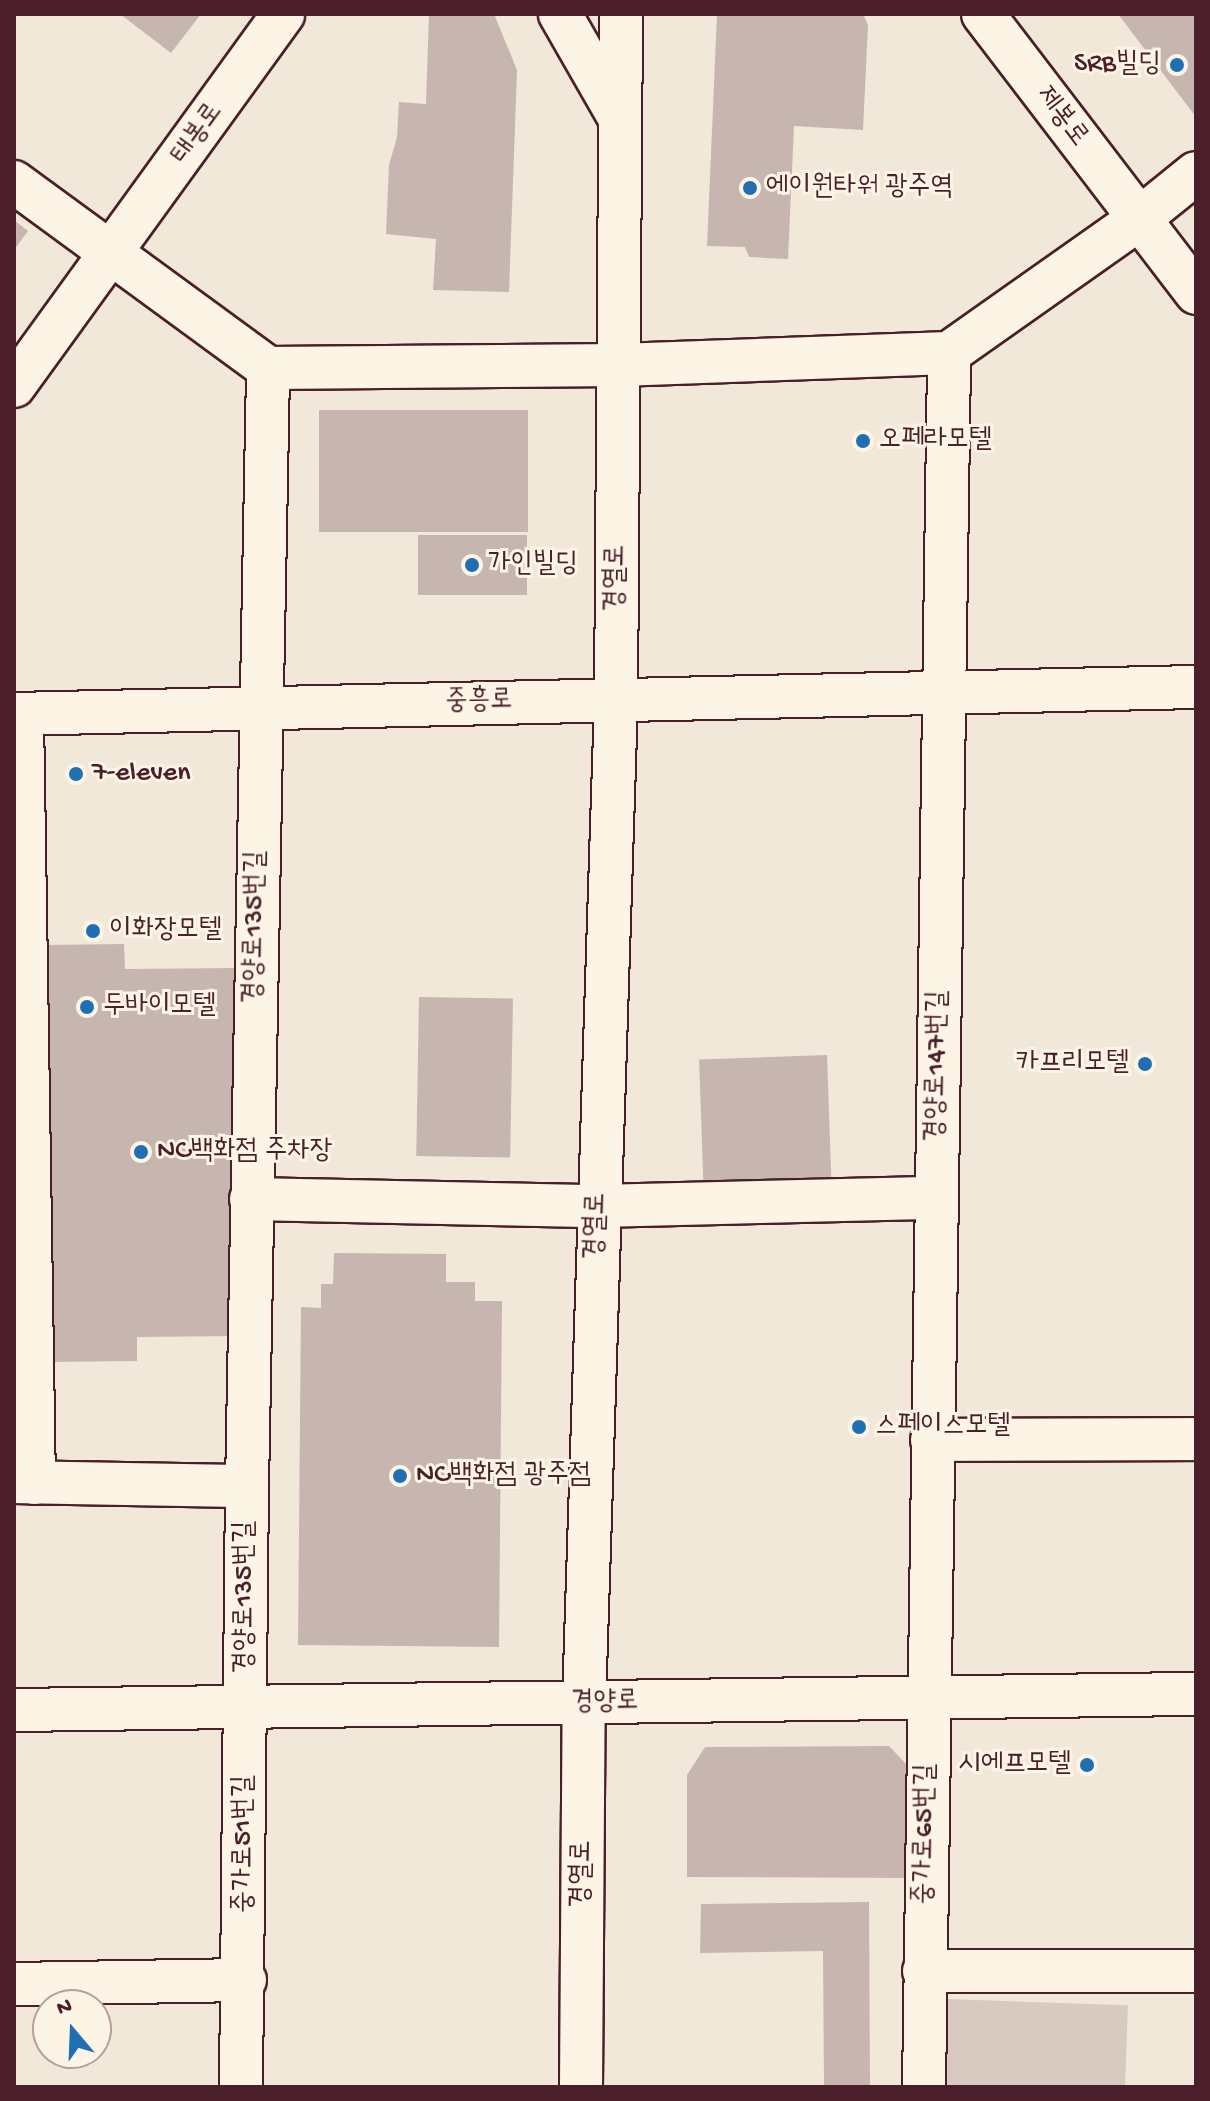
<!DOCTYPE html>
<meta charset="utf-8">
<style>
body{margin:0}
#map{position:relative;width:1210px;height:2101px;overflow:hidden;background:#f1e8da;font-family:"Gochi Hand","Poor Story",sans-serif}
div>[style]{position:absolute}
.green>*{inset:0;background:#d8cac0;transform-origin:0 0}
.building>*{inset:0;background:#c7b6af;transform-origin:0 0}
.roads{filter:drop-shadow(2px 0 #4a1f2b) drop-shadow(-2px 0 #4a1f2b) drop-shadow(0 2px #4a1f2b) drop-shadow(0 -2px #4a1f2b)}
.minor>*{height:42px;margin:-21px;padding:0 21px;transform-origin:21px;border-radius:21px;background:#fcf5e5}
.dots>*{width:22px;height:22px;translate:-50% -50%;box-sizing:border-box;border:4px solid #fcf5e5;border-radius:50%}
span{translate:-50% -50%;white-space:nowrap;text-align:center;line-height:1.15;-webkit-text-stroke:6px #fcf5e5;paint-order:stroke}
.poi-label{font-size:28px;color:#4a1f2b}
.right{translate:-100% -50%;text-align:right}
.left{translate:0 -50%;text-align:left}
.street-label{font-size:28px;color:#4a1f2b}
.frame{position:absolute;inset:0;border:16px solid #4a1f2b;pointer-events:none}
.north{position:absolute;left:32px;top:1989px;width:80px;height:80px;box-sizing:border-box;background:#fcf5e5;border:2px solid #b59f9b;border-radius:50%;rotate:341deg;font-size:22px;font-weight:700;line-height:32px;text-align:center;color:#4a1f2b}
.north::after{content:'';display:block;margin:auto;width:28px;height:36px;background:#1f6fb2;clip-path:polygon(50% 0,100% 100%,50% 72%,0 100%)}
</style>
<div id="map">
<div class="green">
<i style="left:947px;top:1999px;width:181px;height:88px;rotate:2deg"></i>
</div>
<div class="building">
<i style="clip-path:polygon(120px 14px,201px 14px,171px 53px)"></i>
<i style="clip-path:polygon(429px 14px,494px 14px,517px 70px,509px 292px,433px 290px,436px 239px,386px 234px,389px 165px,397px 137px,399px 102px,426px 104px)"></i>
<i style="clip-path:polygon(717px 14px,863px 14px,868px 25px,863px 130px,794px 126px,788px 259px,749px 257px,745px 247px,707px 246px)"></i>
<i style="clip-path:polygon(1118px 14px,1196px 14px,1196px 117px)"></i>
<i style="clip-path:polygon(14px 220px,28px 231px,14px 250px)"></i>
<i style="left:528px;top:410px;width:122px;height:209px;rotate:90deg"></i>
<i style="left:527px;top:535px;width:60px;height:109px;rotate:90deg"></i>
<i style="clip-path:polygon(124px 944px,125px 969px,236px 968px,240px 1336px,137px 1337px,137px 1361px,46px 1362px,41px 945px)"></i>
<i style="left:419px;top:997px;width:94px;height:159px;rotate:1deg"></i>
<i style="left:827px;top:1055px;width:122px;height:128px;rotate:88deg"></i>
<i style="clip-path:polygon(334px 1253px,446px 1254px,446px 1282px,475px 1282px,475px 1301px,502px 1301px,499px 1647px,298px 1645px,301px 1307px,321px 1308px,321px 1284px,333px 1284px)"></i>
<i style="clip-path:polygon(889px 1746px,909px 1767px,908px 1878px,687px 1877px,687px 1775px,705px 1747px)"></i>
<i style="clip-path:polygon(869px 1902px,870px 2087px,824px 2087px,823px 1951px,700px 1953px,701px 1904px)"></i>
</div>
<div class="roads">
<div class="minor">
<i style="left:560px;top:14px;width:119px;rotate:60.2deg"></i>
<i style="left:983px;top:14px;width:351px;rotate:52.6deg"></i>
<i style="left:14px;top:182px;width:315px;rotate:36.2deg"></i>
<i style="left:949px;top:353px;width:232px;rotate:-35.2deg"></i>
<i style="left:1139px;top:219px;width:73px;rotate:-38.9deg"></i>
<i style="left:268px;top:368px;width:351px;rotate:-0.5deg"></i>
<i style="left:619px;top:365px;width:330px;rotate:-2.1deg"></i>
<i style="left:14px;top:386px;width:459px;rotate:-54.1deg"></i>
<i style="left:14px;top:714px;width:1182px;rotate:-1.31deg"></i>
<i style="left:22px;top:714px;width:769px;rotate:89.11deg"></i>
<i style="left:251px;top:1199px;width:347px;rotate:1.2deg"></i>
<i style="left:598px;top:1206px;width:338px;rotate:-1.4deg"></i>
<i style="left:932px;top:1440px;width:264px;rotate:-0.2deg"></i>
<i style="left:14px;top:1482px;width:233px;rotate:1deg"></i>
<i style="left:14px;top:1710px;width:1182px;rotate:-0.78deg"></i>
<i style="left:924px;top:1971px;width:272px"></i>
<i style="left:14px;top:1984px;width:231px;rotate:-1deg"></i>
<i style="left:241px;top:2087px;width:601px;rotate:-89.43deg"></i>
<i style="left:247px;top:1486px;width:1118px;rotate:-88.92deg"></i>
<i style="left:581px;top:2087px;width:384px;rotate:-89.6deg"></i>
<i style="left:584px;top:1703px;width:1005px;rotate:-88.17deg"></i>
<i style="left:616px;top:699px;width:685px;rotate:-89.58deg"></i>
<i style="left:924px;top:2087px;width:1734px;rotate:-89.17deg"></i>
</div>
</div>
<div class="dots">
<i style="left:1177px;top:65px;background:#1f6fb2"></i>
<i style="left:750px;top:188px;background:#1f6fb2"></i>
<i style="left:863px;top:441px;background:#1f6fb2"></i>
<i style="left:472px;top:565px;background:#1f6fb2"></i>
<i style="left:76px;top:774px;background:#1f6fb2"></i>
<i style="left:93px;top:931px;background:#1f6fb2"></i>
<i style="left:87px;top:1007px;background:#1f6fb2"></i>
<i style="left:1145px;top:1064px;background:#1f6fb2"></i>
<i style="left:141px;top:1152px;background:#1f6fb2"></i>
<i style="left:859px;top:1427px;background:#1f6fb2"></i>
<i style="left:400px;top:1476px;background:#1f6fb2"></i>
<i style="left:1087px;top:1765px;background:#1f6fb2"></i>
</div>
<div class="poi-label">
<span class="right" style="left:1161px;top:65px">SRB빌딩</span>
<span class="left" style="left:766px;top:188px">에이원타워 광주역</span>
<span class="left" style="left:879px;top:441px">오페라모텔</span>
<span class="left" style="left:488px;top:565px">가인빌딩</span>
<span class="left" style="left:92px;top:774px">7-eleven</span>
<span class="left" style="left:109px;top:931px">이화장모텔</span>
<span class="left" style="left:103px;top:1007px">두바이모텔</span>
<span class="right" style="left:1129px;top:1064px">카프리모텔</span>
<span class="left" style="left:157px;top:1152px">NC백화점 주차장</span>
<span class="left" style="left:875px;top:1427px">스페이스모텔</span>
<span class="left" style="left:416px;top:1476px">NC백화점 광주점</span>
<span class="right" style="left:1071px;top:1765px">시에프모텔</span>
</div>
<div class="street-label">
<span style="left:1061px;top:117px;rotate:53deg">제봉로</span>
<span style="left:198px;top:134px;rotate:-54deg">태봉로</span>
<span style="left:617px;top:578px;rotate:-89deg">경열로</span>
<span style="left:479px;top:702px;rotate:-1deg">중흥로</span>
<span style="left:256px;top:927px;rotate:-89deg">경양로135번길</span>
<span style="left:938px;top:1066px;rotate:-89deg">경양로147번길</span>
<span style="left:597px;top:1226px;rotate:-88deg">경열로</span>
<span style="left:246px;top:1597px;rotate:-90deg">경양로135번길</span>
<span style="left:605px;top:1703px;rotate:-1deg">경양로</span>
<span style="left:926px;top:1834px;rotate:-89deg">중가로65번길</span>
<span style="left:245px;top:1844px;rotate:-90deg">중가로51번길</span>
<span style="left:583px;top:1874px;rotate:-89deg">경열로</span>
</div>
<div class="frame"></div>
<div class="north">N</div>
</div>
